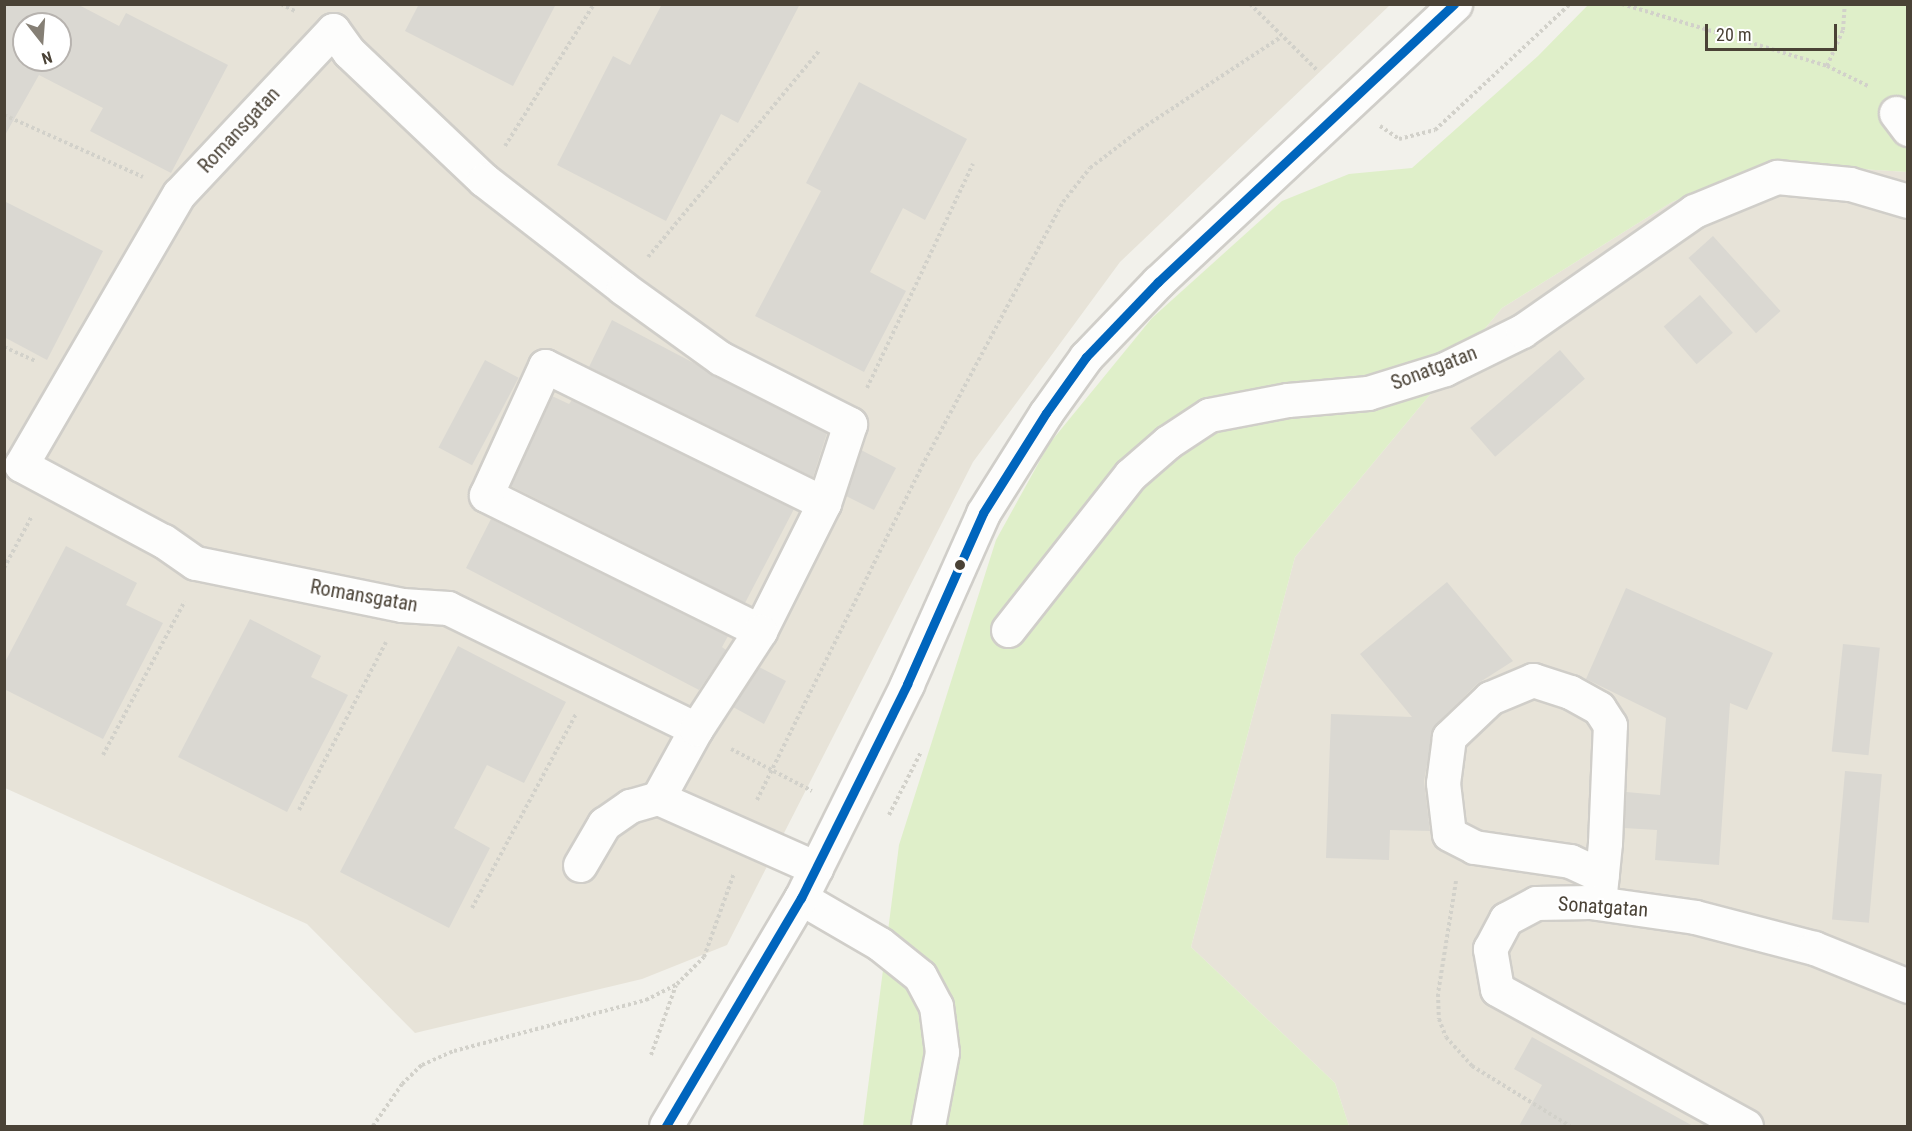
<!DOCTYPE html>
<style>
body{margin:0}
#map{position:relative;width:1912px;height:1131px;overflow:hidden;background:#f2f1eb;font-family:"Roboto Condensed",sans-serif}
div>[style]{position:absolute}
.residential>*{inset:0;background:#e7e3d8}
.green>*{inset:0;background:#dfefc9}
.building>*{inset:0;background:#dad8d2;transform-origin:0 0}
.path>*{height:4px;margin-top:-2px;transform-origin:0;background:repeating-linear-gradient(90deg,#d2d1ca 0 3px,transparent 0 6px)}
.roads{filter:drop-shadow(2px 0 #d0cec9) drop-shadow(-2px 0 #d0cec9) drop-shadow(0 2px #d0cec9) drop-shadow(0 -2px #d0cec9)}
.minor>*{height:33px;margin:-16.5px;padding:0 16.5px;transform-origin:16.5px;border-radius:16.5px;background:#fdfdfc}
.bus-1>*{height:9px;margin:-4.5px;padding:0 4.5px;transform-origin:4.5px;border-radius:4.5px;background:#0065bd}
.dots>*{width:16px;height:16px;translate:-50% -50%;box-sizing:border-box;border:3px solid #fff;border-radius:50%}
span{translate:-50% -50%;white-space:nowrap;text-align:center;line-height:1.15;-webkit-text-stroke:4.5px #fff;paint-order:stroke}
.street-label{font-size:20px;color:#4a4236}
.frame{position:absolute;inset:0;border:6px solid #4a4236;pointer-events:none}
.north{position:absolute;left:12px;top:12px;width:60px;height:60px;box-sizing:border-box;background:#fff;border:2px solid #b7b3af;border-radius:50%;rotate:163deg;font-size:16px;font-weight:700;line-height:24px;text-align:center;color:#4a4236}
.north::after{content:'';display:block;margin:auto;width:21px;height:27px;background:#857f75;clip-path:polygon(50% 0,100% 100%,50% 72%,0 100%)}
.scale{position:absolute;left:1705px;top:24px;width:132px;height:27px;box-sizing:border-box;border:3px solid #4a4236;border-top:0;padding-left:8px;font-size:18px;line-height:21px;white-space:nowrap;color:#4a4236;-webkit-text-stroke:4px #fff;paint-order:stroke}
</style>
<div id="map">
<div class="residential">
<i style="clip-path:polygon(evenodd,4px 5px,1390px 5px,1120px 262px,973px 462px,727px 945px,642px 979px,415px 1033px,307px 924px,5px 788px,4px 5px,24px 24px,60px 24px,60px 60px,24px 60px,24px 24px)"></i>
<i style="clip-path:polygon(1768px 163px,1907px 172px,1907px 1126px,1349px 1126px,1335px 1083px,1191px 947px,1295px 557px,1502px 308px,1672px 202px)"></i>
</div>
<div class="green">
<i style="clip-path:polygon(1588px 5px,1907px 5px,1907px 172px,1768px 163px,1672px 202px,1502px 308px,1295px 557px,1191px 947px,1335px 1083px,1349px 1126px,863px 1126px,899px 845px,996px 540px,1049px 444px,1152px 318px,1282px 201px,1349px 174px,1412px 168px,1538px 56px)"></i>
</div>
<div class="building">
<i style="clip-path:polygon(evenodd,4px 4px,77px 4px,119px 26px,126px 13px,228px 65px,171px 173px,90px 131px,103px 108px,39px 75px,4px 137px,4px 4px,24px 24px,60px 24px,60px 60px,24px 60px,24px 24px)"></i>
<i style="clip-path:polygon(419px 4px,556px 4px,513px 86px,405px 31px)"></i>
<i style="clip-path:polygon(662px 4px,800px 4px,738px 123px,721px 114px,666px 221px,557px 165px,613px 56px,630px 65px)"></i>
<i style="clip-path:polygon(859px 82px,967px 139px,925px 220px,903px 208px,870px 272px,906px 291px,864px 372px,755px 316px,821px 191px,806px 183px)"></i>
<i style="clip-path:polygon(4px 201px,103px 251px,47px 360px,4px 337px)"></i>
<i style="left:1713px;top:236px;width:101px;height:33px;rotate:48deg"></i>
<i style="left:1700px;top:295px;width:50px;height:48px;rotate:49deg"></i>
<i style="clip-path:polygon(612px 320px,827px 433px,813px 477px,589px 367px)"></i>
<i style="left:1560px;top:350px;width:38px;height:119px;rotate:49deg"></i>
<i style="left:485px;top:360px;width:38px;height:99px;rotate:28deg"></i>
<i style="clip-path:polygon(552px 396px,569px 404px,572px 400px,794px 509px,745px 603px,511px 486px)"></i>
<i style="clip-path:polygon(861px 450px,896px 468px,874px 510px,846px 496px)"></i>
<i style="clip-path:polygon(491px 519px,728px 636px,722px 647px,726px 650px,699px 690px,466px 568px)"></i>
<i style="clip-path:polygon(66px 546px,137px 583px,126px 605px,163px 623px,103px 739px,4px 689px,4px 664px)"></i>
<i style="clip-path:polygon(1447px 582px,1513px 661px,1477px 684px,1434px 726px,1424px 781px,1430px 831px,1390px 830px,1389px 860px,1326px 858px,1331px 714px,1412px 717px,1360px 654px)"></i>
<i style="clip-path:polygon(1626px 588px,1773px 653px,1747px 710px,1730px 703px,1719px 865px,1655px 860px,1657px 830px,1624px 828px,1626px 792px,1660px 795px,1666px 718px,1586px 679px)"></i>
<i style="clip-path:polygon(250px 619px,321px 656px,311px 677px,348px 695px,287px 812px,178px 757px)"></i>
<i style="left:1843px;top:644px;width:37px;height:108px;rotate:6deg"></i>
<i style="clip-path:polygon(458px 646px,566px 702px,524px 783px,487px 765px,454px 828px,490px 848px,449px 928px,340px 872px)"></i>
<i style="clip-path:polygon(759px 667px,786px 681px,764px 724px,733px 707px)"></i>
<i style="left:1845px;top:771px;width:37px;height:149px;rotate:5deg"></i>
<i style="clip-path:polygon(1532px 1037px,1693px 1126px,1519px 1126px,1542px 1085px,1514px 1069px)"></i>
</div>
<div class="path">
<i style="left:281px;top:4px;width:16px;rotate:27deg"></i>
<i style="left:1250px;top:4px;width:95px;rotate:44.6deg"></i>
<i style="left:1622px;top:4px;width:214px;rotate:16.8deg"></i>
<i style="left:1827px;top:66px;width:46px;rotate:26deg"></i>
<i style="left:1827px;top:66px;width:39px;rotate:-66deg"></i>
<i style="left:1843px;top:30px;width:26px;rotate:-86deg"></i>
<i style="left:4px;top:115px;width:152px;rotate:24deg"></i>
<i style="left:1380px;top:126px;width:23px;rotate:34deg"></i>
<i style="left:1399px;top:139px;width:37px;rotate:-14deg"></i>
<i style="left:1435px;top:130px;width:185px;rotate:-43deg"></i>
<i style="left:505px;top:146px;width:168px;rotate:-57.9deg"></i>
<i style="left:648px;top:257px;width:268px;rotate:-50.3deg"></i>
<i style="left:4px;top:347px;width:35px;rotate:24deg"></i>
<i style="left:867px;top:388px;width:248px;rotate:-64.7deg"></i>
<i style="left:4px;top:568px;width:59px;rotate:-61.7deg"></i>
<i style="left:731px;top:749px;width:91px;rotate:27.4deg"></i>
<i style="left:103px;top:755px;width:174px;rotate:-62deg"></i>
<i style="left:757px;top:800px;width:373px;rotate:-63.7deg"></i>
<i style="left:922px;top:466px;width:299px;rotate:-61.9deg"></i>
<i style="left:1063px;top:202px;width:43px;rotate:-51.5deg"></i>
<i style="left:1090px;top:168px;width:64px;rotate:-37.4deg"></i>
<i style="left:1141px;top:129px;width:168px;rotate:-33.3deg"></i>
<i style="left:299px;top:810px;width:189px;rotate:-62.6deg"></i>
<i style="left:889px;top:815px;width:71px;rotate:-63.1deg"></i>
<i style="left:1456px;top:881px;width:114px;rotate:99.1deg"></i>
<i style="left:1438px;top:994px;width:25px;rotate:88deg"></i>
<i style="left:1439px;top:1019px;width:19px;rotate:69deg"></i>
<i style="left:1446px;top:1037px;width:39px;rotate:48deg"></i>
<i style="left:1472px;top:1066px;width:115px;rotate:31.5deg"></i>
<i style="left:472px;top:908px;width:220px;rotate:-61.8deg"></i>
<i style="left:651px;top:1055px;width:74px;rotate:-70.3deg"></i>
<i style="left:373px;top:1126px;width:51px;rotate:-55.4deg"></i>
<i style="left:402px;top:1084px;width:28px;rotate:-44deg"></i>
<i style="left:422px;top:1065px;width:35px;rotate:-24deg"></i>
<i style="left:454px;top:1051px;width:199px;rotate:-14.9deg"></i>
<i style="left:646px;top:1000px;width:35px;rotate:-27deg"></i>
<i style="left:677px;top:984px;width:38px;rotate:-45deg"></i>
<i style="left:704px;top:957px;width:89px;rotate:-70.3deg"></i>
</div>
<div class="roads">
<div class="minor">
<i style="left:1896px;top:113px;width:20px;rotate:53deg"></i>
<i style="left:1008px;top:630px;width:197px;rotate:-51.8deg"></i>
<i style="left:1130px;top:475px;width:50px;rotate:-41deg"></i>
<i style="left:1168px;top:442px;width:49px;rotate:-33.4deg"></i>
<i style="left:1209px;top:415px;width:80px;rotate:-10.8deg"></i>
<i style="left:1288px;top:400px;width:80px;rotate:-5deg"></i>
<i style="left:1368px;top:393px;width:81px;rotate:-17.3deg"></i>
<i style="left:1445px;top:369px;width:86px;rotate:-26.3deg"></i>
<i style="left:1522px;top:331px;width:210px;rotate:-34.9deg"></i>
<i style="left:1694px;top:211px;width:90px;rotate:-22.3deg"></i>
<i style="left:1777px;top:177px;width:73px;rotate:5.5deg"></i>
<i style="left:1850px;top:184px;width:60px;rotate:16.3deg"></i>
<i style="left:760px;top:631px;width:306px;rotate:-153.6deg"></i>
<i style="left:486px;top:495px;width:142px;rotate:-65.4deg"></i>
<i style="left:545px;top:366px;width:311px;rotate:26.2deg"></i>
<i style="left:658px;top:798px;width:79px;rotate:-61.2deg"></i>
<i style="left:696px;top:729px;width:276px;rotate:-154deg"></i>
<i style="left:448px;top:608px;width:46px;rotate:-176.3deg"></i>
<i style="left:402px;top:605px;width:211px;rotate:-168.5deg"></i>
<i style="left:195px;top:563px;width:39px;rotate:-145deg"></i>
<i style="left:163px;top:541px;width:161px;rotate:-151.8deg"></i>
<i style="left:21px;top:465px;width:314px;rotate:-59.8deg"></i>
<i style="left:179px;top:194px;width:225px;rotate:-46.8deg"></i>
<i style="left:333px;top:30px;width:27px;rotate:54deg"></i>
<i style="left:349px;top:52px;width:186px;rotate:43.5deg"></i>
<i style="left:484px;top:180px;width:176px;rotate:37.8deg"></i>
<i style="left:623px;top:288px;width:120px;rotate:35.8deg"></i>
<i style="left:720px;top:358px;width:146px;rotate:26.9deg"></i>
<i style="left:850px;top:424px;width:83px;rotate:108.2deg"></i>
<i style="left:824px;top:503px;width:143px;rotate:116.6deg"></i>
<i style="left:760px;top:631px;width:117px;rotate:123.1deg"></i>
<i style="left:658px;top:798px;width:173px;rotate:23.9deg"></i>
<i style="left:580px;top:865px;width:48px;rotate:-59.7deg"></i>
<i style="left:604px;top:824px;width:32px;rotate:-35deg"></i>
<i style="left:630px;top:806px;width:29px;rotate:-16deg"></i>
<i style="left:801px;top:898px;width:91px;rotate:30.2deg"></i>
<i style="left:880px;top:944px;width:51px;rotate:38.7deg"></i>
<i style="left:920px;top:976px;width:34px;rotate:62deg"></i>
<i style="left:936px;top:1006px;width:46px;rotate:82.6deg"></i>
<i style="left:942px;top:1052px;width:75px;rotate:100.7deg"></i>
<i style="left:1599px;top:903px;width:60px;rotate:-84.3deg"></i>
<i style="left:1605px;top:843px;width:118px;rotate:-87.6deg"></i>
<i style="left:1610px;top:725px;width:20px;rotate:-123deg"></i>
<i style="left:1599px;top:708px;width:33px;rotate:-151deg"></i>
<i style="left:1570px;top:692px;width:39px;rotate:-162deg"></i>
<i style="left:1533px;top:680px;width:47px;rotate:157.3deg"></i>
<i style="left:1490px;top:698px;width:57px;rotate:136.4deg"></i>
<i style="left:1449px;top:737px;width:46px;rotate:97.4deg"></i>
<i style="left:1443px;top:783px;width:51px;rotate:83.3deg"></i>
<i style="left:1449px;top:834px;width:28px;rotate:27deg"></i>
<i style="left:1474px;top:847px;width:97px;rotate:8.3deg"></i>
<i style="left:1570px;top:861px;width:35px;rotate:25deg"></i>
<i style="left:666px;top:1126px;width:265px;rotate:-59.4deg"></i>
<i style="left:801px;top:898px;width:239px;rotate:-63.6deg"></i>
<i style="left:907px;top:684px;width:187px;rotate:-66deg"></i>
<i style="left:983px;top:513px;width:118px;rotate:-57.8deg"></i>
<i style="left:1046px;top:413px;width:69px;rotate:-54.5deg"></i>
<i style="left:1086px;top:357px;width:104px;rotate:-46.2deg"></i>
<i style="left:1158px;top:282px;width:407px;rotate:-43.1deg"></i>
<i style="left:1746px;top:1126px;width:284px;rotate:-151.2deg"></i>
<i style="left:1497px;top:989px;width:41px;rotate:-99.9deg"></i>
<i style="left:1490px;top:949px;width:34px;rotate:-62deg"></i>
<i style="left:1506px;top:919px;width:34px;rotate:-28deg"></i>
<i style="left:1536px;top:903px;width:54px;rotate:-1.1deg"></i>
<i style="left:1590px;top:902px;width:106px;rotate:8.1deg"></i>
<i style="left:1695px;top:917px;width:123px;rotate:14.6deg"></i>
<i style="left:1814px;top:948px;width:101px;rotate:22deg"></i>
</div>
</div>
<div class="bus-1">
<i style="left:666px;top:1126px;width:265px;rotate:-59.4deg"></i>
<i style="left:801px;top:898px;width:239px;rotate:-63.6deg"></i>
<i style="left:907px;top:684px;width:187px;rotate:-66deg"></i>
<i style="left:983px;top:513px;width:118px;rotate:-57.8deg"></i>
<i style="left:1046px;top:413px;width:69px;rotate:-54.5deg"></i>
<i style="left:1086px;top:357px;width:104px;rotate:-46.2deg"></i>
<i style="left:1158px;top:282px;width:406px;rotate:-43.2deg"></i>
</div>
<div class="dots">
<i style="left:960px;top:565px;background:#4a4236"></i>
</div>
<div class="street-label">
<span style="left:239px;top:130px;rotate:-47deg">Romansgatan</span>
<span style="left:1434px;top:368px;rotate:-21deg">Sonatgatan</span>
<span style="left:364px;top:596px;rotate:10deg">Romansgatan</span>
<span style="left:1603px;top:907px;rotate:4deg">Sonatgatan</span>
</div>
<div class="frame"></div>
<div class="north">N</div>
<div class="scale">20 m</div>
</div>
